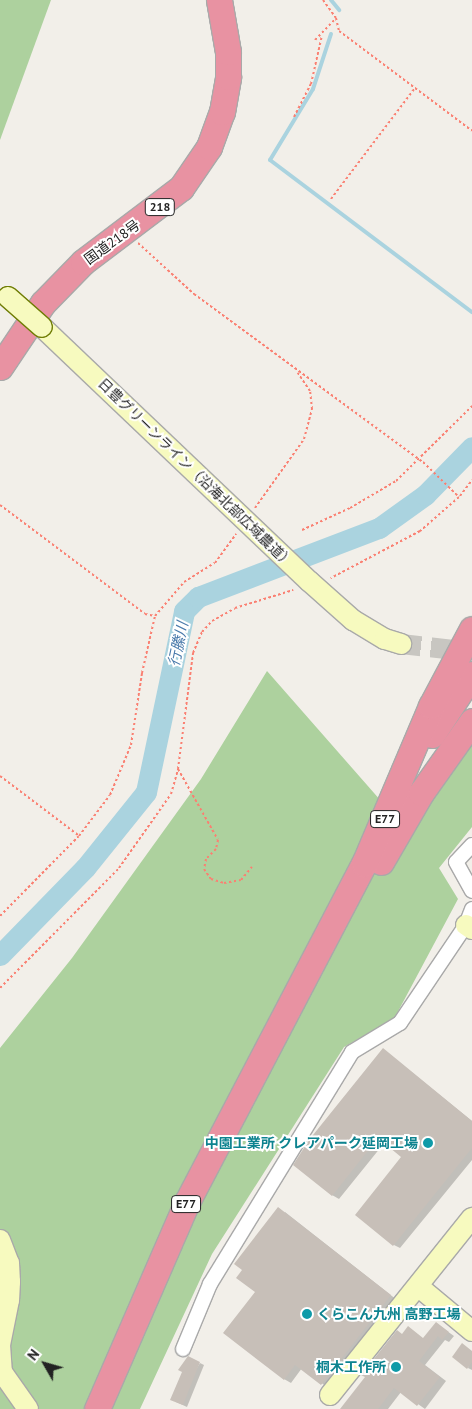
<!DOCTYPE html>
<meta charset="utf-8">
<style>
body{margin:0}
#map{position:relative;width:472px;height:1409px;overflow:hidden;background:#f2efe9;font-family:"PT Sans","Noto Sans JP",sans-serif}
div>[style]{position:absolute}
.forest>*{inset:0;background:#add19e}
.shadow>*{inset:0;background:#0003}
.stream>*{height:4px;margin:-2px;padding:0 2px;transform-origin:2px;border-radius:2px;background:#aad3df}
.river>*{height:21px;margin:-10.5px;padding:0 10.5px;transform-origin:10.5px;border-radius:10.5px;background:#aad3df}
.building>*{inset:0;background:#c7bfb8}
.secondary-tunnel>*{height:20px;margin-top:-10px;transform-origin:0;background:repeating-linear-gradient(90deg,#c8c6c1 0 20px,transparent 0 30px)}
.path>*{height:2px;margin-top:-1px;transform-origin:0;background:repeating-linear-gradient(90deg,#fa8072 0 2.5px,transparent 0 5px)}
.roads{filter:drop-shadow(1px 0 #a9a9a9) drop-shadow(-1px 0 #a9a9a9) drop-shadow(0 1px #a9a9a9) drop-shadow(0 -1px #a9a9a9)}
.street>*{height:14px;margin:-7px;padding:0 7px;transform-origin:7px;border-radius:7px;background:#fff}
.secondary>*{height:20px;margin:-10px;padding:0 10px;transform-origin:10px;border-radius:10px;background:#f7fabf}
.highway>*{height:25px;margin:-12.5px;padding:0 12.5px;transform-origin:12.5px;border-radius:12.5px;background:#e892a2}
.bridges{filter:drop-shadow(1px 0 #707d05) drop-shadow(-1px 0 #707d05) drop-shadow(0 1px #707d05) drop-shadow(0 -1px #707d05)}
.secondary-bridge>*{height:20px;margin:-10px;padding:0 10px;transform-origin:10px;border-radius:10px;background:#f7fabf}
.dots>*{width:14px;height:14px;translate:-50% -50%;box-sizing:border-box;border:2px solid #fff;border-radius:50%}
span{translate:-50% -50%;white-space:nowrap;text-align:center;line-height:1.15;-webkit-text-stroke:4px #fff;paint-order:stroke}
.shield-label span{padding:1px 4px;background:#fff;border:1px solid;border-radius:4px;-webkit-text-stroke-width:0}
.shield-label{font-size:12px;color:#222;font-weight:700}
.street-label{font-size:14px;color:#222}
.culture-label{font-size:14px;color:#0d838f;font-weight:700}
.right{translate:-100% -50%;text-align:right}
.left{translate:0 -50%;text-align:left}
.water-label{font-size:15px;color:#4a7aab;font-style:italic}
.north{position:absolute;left:20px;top:1339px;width:50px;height:50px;-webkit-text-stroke:4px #fff;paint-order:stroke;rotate:308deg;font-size:14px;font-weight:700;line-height:20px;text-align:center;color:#222}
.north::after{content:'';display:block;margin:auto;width:18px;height:22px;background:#222;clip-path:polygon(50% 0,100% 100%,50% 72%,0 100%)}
</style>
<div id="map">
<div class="forest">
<i style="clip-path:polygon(0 0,51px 0,0 140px)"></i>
<i style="clip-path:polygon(267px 671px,410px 834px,455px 765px,472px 745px,472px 827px,439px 868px,458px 899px,394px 1019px,344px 1047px,212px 1254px,140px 1409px,0 1409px,0 1048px,72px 958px,201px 779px)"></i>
</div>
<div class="shadow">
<i style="clip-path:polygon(389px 1054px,472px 1121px,472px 1160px,400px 1248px,394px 1245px,403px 1157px,385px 1142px,339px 1199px,332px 1195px)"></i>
<i style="clip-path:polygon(285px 1212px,397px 1300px,328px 1388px,302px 1368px,291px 1383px,284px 1379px,256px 1292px)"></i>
<i style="clip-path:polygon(437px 1324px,454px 1336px,449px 1342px,445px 1340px,425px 1365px,446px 1381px,425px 1409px,401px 1392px,388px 1409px,342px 1409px,403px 1335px,424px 1339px)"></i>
<i style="clip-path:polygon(472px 1351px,472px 1370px,468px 1368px)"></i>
<i style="clip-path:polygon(200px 1363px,204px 1365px,187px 1407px,176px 1402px)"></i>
</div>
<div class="stream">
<i style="left:331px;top:0;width:13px;rotate:51deg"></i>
<i style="left:331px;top:34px;width:58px;rotate:108.1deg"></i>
<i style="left:313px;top:89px;width:83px;rotate:121.2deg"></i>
<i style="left:270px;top:160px;width:253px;rotate:37deg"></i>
</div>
<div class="river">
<i style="left:0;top:955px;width:122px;rotate:-45.7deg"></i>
<i style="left:85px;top:868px;width:97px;rotate:-51.2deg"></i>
<i style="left:146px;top:792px;width:185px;rotate:-78.1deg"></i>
<i style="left:184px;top:611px;width:20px;rotate:-45deg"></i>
<i style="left:198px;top:597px;width:194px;rotate:-20.9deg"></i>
<i style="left:379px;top:528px;width:57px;rotate:-35.7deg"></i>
<i style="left:425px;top:495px;width:67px;rotate:-45.6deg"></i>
</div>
<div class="building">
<i style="clip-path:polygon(383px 1048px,472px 1121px,472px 1148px,393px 1246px,355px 1215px,401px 1157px,378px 1138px,332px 1196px,293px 1165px,309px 1140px)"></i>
<i style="clip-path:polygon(278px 1207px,391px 1295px,321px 1385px,295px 1365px,284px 1380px,223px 1333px,255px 1292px,236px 1278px,242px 1270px,234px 1264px)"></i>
<i style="clip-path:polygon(436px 1322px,449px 1332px,442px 1340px,438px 1336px,419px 1361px,440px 1377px,417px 1406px,394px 1388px,378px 1409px,340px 1409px,365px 1377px,361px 1375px,397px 1330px,402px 1334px,408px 1326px,423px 1338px)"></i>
<i style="clip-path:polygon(462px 1343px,472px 1351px,472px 1362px,467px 1369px,452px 1357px)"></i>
<i style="clip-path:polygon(188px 1356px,200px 1362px,183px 1405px,170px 1400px,182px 1372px,178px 1370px)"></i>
</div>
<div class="secondary-tunnel">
<i style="left:401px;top:644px;width:71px;rotate:6.4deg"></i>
</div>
<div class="path">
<i style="left:323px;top:0;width:22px;rotate:54deg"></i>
<i style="left:336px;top:18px;width:13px;rotate:77deg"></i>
<i style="left:339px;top:31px;width:166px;rotate:36.9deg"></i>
<i style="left:315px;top:40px;width:30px;rotate:-46deg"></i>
<i style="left:294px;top:117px;width:37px;rotate:-63deg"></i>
<i style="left:311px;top:84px;width:50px;rotate:-77.3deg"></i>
<i style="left:331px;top:199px;width:139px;rotate:-52.9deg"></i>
<i style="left:138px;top:243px;width:76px;rotate:42.3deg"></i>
<i style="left:194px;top:294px;width:284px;rotate:36.3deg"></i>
<i style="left:423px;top:462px;width:50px;rotate:44.2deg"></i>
<i style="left:459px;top:497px;width:52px;rotate:138.9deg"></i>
<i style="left:420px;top:531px;width:101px;rotate:152.2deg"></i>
<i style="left:460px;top:496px;width:20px;rotate:-53deg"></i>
<i style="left:0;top:505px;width:181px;rotate:36.9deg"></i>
<i style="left:145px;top:614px;width:10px;rotate:11deg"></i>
<i style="left:255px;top:508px;width:85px;rotate:-54.6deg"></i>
<i style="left:304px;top:439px;width:31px;rotate:-75deg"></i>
<i style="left:312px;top:409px;width:18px;rotate:-96deg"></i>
<i style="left:310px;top:391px;width:22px;rotate:-124deg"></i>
<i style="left:302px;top:530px;width:53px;rotate:-24.6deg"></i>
<i style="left:350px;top:508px;width:53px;rotate:-30.4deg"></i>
<i style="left:396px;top:481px;width:107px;rotate:-44.6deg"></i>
<i style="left:178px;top:769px;width:81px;rotate:60.6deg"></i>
<i style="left:218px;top:840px;width:9px;rotate:103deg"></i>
<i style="left:216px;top:849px;width:14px;rotate:135deg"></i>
<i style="left:206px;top:859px;width:10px;rotate:101deg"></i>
<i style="left:204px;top:869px;width:12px;rotate:55deg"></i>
<i style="left:211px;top:879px;width:14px;rotate:17deg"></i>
<i style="left:224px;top:883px;width:17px;rotate:-10deg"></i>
<i style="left:241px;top:880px;width:17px;rotate:-50deg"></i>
<i style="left:0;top:776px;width:98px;rotate:37.1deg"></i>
<i style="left:0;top:916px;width:112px;rotate:-45.4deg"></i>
<i style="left:79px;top:836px;width:51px;rotate:-52.9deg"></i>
<i style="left:110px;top:795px;width:54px;rotate:-67.2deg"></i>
<i style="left:131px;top:745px;width:73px;rotate:-81.3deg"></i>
<i style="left:142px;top:673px;width:58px;rotate:-77.2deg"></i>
<i style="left:155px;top:616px;width:45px;rotate:-49.5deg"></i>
<i style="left:184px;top:582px;width:36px;rotate:-32deg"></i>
<i style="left:215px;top:563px;width:36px;rotate:-54deg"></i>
<i style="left:0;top:988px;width:169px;rotate:-45.2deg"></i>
<i style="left:119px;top:868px;width:90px;rotate:-54.9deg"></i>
<i style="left:171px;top:794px;width:26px;rotate:-74deg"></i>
<i style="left:178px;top:769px;width:117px;rotate:-82.6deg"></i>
<i style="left:193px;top:653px;width:23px;rotate:-67deg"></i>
<i style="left:202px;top:632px;width:15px;rotate:-48deg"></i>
<i style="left:212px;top:621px;width:26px;rotate:-29deg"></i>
<i style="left:235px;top:608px;width:61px;rotate:-17.2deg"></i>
</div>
<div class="roads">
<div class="street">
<i style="left:472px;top:845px;width:23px;rotate:133deg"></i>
<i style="left:456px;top:862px;width:33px;rotate:61deg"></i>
<i style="left:183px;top:1349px;width:70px;rotate:-67.4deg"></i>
<i style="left:210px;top:1284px;width:272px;rotate:-58.5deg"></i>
<i style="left:352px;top:1052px;width:56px;rotate:-31.1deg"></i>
<i style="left:400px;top:1023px;width:118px;rotate:-56deg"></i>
<i style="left:466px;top:925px;width:17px;rotate:-69deg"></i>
</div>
<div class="secondary">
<i style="left:42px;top:327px;width:369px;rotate:43.6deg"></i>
<i style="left:309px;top:581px;width:59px;rotate:41.6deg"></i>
<i style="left:353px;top:620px;width:37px;rotate:31deg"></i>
<i style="left:385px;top:639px;width:17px;rotate:17deg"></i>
<i style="left:466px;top:925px;width:7px;rotate:34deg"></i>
<i style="left:0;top:1240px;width:25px;rotate:69deg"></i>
<i style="left:9px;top:1263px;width:19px;rotate:87deg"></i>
<i style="left:10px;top:1282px;width:18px;rotate:93deg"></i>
<i style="left:9px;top:1300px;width:46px;rotate:101.3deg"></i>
<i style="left:0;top:1345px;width:27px;rotate:86deg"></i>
<i style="left:2px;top:1372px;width:45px;rotate:54.9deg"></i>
<i style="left:419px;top:1287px;width:69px;rotate:39.7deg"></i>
<i style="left:330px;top:1395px;width:227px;rotate:-51.3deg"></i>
</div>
<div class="highway">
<i style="left:0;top:367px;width:77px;rotate:-56.1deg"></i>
<i style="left:43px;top:303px;width:57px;rotate:-45.7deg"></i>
<i style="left:83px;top:262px;width:123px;rotate:-37.1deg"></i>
<i style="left:181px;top:188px;width:50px;rotate:-55.7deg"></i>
<i style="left:209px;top:147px;width:37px;rotate:-70deg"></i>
<i style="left:222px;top:112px;width:36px;rotate:-80deg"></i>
<i style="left:228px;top:77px;width:25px;rotate:-90deg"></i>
<i style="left:228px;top:52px;width:53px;rotate:-99.8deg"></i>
<i style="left:432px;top:735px;width:73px;rotate:-56.7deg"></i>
<i style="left:381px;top:862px;width:80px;rotate:-59.9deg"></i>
<i style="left:421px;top:793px;width:88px;rotate:-54.7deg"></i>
<i style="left:97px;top:1409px;width:226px;rotate:-66.5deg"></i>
<i style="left:187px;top:1202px;width:382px;rotate:-62.4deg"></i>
<i style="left:364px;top:864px;width:172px;rotate:-67deg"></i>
<i style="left:431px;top:706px;width:87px;rotate:-62deg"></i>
</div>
</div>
<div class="bridges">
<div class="secondary-bridge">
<i style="left:8px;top:297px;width:45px;rotate:41.4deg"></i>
</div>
</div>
<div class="dots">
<i style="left:428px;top:1143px;background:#0f9aa8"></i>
<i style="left:307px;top:1314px;background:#0f9aa8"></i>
<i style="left:396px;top:1367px;background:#0f9aa8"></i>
</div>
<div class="shield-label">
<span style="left:160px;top:207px">218</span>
<span style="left:385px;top:819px">E77</span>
<span style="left:186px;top:1204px">E77</span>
</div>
<div class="street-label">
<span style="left:112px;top:242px;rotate:-36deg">国道218号</span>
<span style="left:196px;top:473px;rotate:44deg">日豊グリーンライン（沿海北部広域農道）</span>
</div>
<div class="culture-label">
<span class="right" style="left:418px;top:1143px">中園工業所 クレアパーク延岡工場</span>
<span class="left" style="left:317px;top:1314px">くらこん九州 高野工場</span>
<span class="right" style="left:386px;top:1367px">桐木工作所</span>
</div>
<div class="water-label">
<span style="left:178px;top:644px;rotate:-78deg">行縢川</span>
</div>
<div class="north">N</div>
</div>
